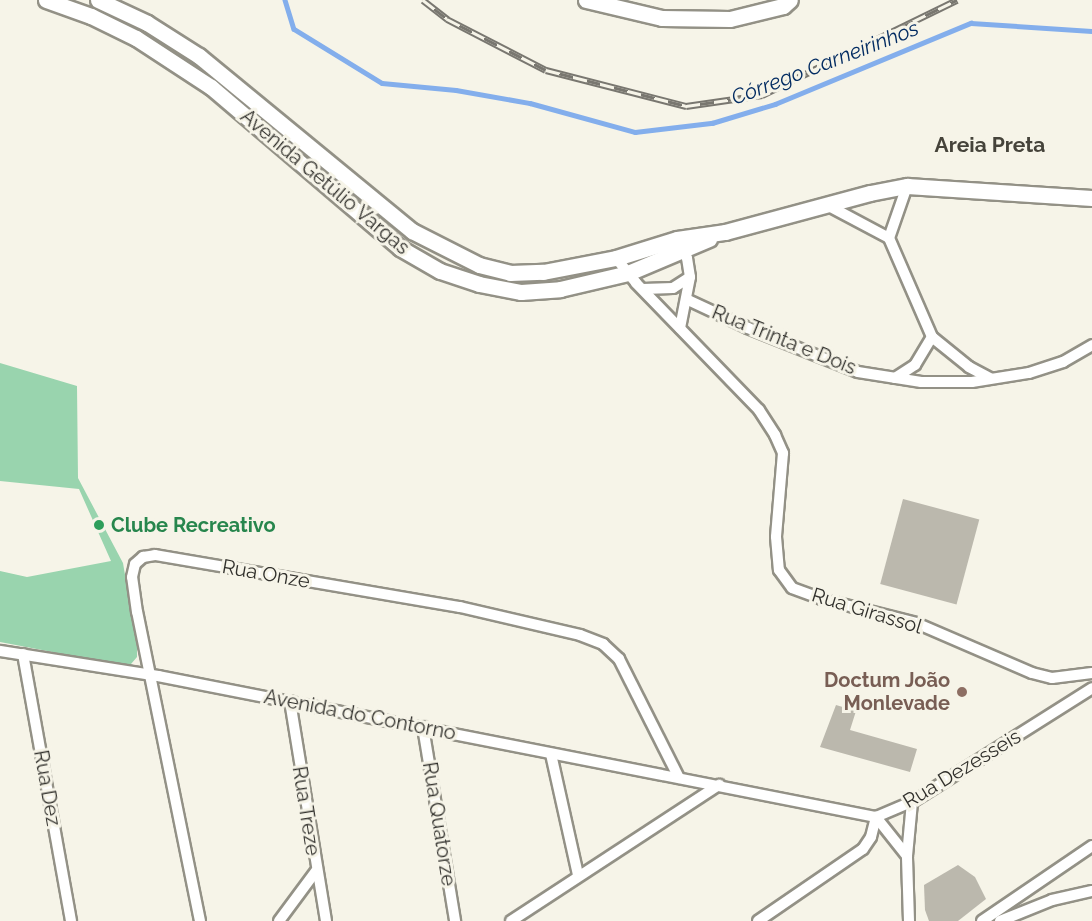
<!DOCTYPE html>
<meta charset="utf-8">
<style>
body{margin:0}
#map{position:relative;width:1092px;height:921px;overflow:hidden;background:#f6f4e8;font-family:Raleway,sans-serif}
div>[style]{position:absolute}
.green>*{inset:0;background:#99d4ae}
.stream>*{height:4.5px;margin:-2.25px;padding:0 2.25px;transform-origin:2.25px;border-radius:2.25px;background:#83aeec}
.building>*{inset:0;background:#bbb8ad;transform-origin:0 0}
.roads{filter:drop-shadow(2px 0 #939186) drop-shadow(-2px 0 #939186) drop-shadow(0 2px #939186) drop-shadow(0 -2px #939186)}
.minor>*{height:10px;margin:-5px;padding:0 5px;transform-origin:5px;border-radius:5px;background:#fff}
.secondary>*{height:15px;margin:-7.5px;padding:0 7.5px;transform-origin:7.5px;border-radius:7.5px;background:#fff}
.rail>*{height:7px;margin-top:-3.5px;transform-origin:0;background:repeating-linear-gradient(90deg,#f6f4e8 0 14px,#797770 0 28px);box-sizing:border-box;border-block:2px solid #797770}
.dots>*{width:16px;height:16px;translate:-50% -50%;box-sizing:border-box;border:3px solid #f6f4e8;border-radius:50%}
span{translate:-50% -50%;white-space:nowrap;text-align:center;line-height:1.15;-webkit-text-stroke:6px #f6f4e8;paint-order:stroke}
.street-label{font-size:20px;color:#31302c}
.leisure-label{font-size:20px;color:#27864d;font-weight:700}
.left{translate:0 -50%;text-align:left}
.education-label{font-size:20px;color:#785e54;font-weight:700}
.right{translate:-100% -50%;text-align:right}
.water-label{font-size:21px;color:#032c62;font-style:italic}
.neighbourhood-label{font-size:21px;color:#45433a;font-weight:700}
</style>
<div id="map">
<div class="green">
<i style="clip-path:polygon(0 363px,77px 386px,78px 478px,123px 563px,137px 646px,137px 657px,131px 664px,126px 666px,0 642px,0 571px,27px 577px,111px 561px,79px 489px,0 481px)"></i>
</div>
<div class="stream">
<i style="left:285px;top:0;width:30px;rotate:73deg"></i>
<i style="left:294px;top:29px;width:103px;rotate:31.5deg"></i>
<i style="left:382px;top:83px;width:74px;rotate:5.4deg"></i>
<i style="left:456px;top:90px;width:75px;rotate:10deg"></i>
<i style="left:530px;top:103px;width:109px;rotate:15.4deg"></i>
<i style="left:635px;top:132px;width:78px;rotate:-6.7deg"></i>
<i style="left:712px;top:123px;width:66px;rotate:-16.8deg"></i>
<i style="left:775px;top:104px;width:212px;rotate:-22.5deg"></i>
<i style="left:971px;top:23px;width:121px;rotate:3.8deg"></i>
</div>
<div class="building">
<i style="left:903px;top:499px;width:79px;height:88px;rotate:15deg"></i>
<i style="clip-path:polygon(836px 705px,856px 711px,850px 730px,917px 749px,910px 772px,820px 747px)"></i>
<i style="clip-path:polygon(958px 865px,975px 877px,986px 899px,958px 921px,929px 921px,925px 910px,924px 885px)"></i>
</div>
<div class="roads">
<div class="minor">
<i style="left:827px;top:205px;width:70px;rotate:28deg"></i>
<i style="left:889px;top:238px;width:108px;rotate:66.5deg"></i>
<i style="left:932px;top:337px;width:48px;rotate:39deg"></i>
<i style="left:969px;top:367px;width:24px;rotate:28deg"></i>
<i style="left:889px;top:238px;width:55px;rotate:-70.9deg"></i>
<i style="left:616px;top:258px;width:32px;rotate:51deg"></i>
<i style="left:636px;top:283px;width:177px;rotate:45.9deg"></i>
<i style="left:759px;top:410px;width:30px;rotate:57deg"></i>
<i style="left:775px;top:435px;width:20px;rotate:66deg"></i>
<i style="left:783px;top:453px;width:84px;rotate:94.8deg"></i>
<i style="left:776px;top:537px;width:33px;rotate:85deg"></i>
<i style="left:779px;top:570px;width:22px;rotate:54deg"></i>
<i style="left:792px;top:588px;width:32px;rotate:20deg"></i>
<i style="left:822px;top:599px;width:97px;rotate:14.3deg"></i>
<i style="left:916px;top:623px;width:126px;rotate:23.3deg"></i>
<i style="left:1032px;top:673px;width:21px;rotate:14deg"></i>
<i style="left:1052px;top:678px;width:40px;rotate:-7.1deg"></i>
<i style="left:643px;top:289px;width:30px;rotate:-2deg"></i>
<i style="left:673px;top:288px;width:20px;rotate:-33deg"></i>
<i style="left:688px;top:300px;width:66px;rotate:25deg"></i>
<i style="left:748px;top:328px;width:118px;rotate:21.8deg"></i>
<i style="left:858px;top:372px;width:64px;rotate:9deg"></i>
<i style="left:921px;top:382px;width:51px"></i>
<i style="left:972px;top:382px;width:58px;rotate:-9deg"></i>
<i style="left:1029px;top:373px;width:36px;rotate:-18deg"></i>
<i style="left:1063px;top:362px;width:34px;rotate:-30deg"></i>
<i style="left:680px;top:328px;width:52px;rotate:-78.9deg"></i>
<i style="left:690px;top:277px;width:19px;rotate:-99deg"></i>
<i style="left:687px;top:258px;width:16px;rotate:-117deg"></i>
<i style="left:895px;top:378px;width:24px;rotate:-33deg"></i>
<i style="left:915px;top:365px;width:33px;rotate:-59deg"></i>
<i style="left:0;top:651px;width:160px;rotate:9deg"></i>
<i style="left:158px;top:676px;width:732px;rotate:11.11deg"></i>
<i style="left:23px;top:654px;width:271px;rotate:79.8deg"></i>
<i style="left:290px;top:701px;width:223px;rotate:80.7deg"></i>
<i style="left:423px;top:727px;width:197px;rotate:80.6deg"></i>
<i style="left:551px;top:754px;width:124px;rotate:77.4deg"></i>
<i style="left:876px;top:817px;width:39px;rotate:-23deg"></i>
<i style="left:912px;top:802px;width:213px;rotate:-32.3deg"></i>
<i style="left:876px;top:817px;width:50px;rotate:51.5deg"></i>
<i style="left:200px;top:921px;width:315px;rotate:-101.5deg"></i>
<i style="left:137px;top:612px;width:35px;rotate:-98deg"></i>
<i style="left:132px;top:577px;width:13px;rotate:-77deg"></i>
<i style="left:135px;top:564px;width:11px;rotate:-41deg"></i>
<i style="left:143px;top:557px;width:12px;rotate:-9deg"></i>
<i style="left:155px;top:555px;width:309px;rotate:9.7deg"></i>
<i style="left:460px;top:607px;width:123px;rotate:13.1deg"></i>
<i style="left:580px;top:635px;width:25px;rotate:21deg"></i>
<i style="left:603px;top:644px;width:22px;rotate:43deg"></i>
<i style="left:619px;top:659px;width:133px;rotate:63.2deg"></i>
<i style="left:279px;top:921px;width:62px;rotate:-53.5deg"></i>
<i style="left:511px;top:921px;width:249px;rotate:-33.2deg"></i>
<i style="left:758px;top:921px;width:127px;rotate:-34.4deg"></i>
<i style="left:863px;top:849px;width:14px;rotate:-56deg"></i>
<i style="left:871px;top:837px;width:21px;rotate:-76deg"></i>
<i style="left:909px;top:921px;width:65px;rotate:-91.8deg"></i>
<i style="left:907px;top:856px;width:54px;rotate:-84.7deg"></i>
<i style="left:982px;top:921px;width:133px;rotate:-34.3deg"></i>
<i style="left:1000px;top:921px;width:56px;rotate:-22deg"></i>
<i style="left:1052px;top:900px;width:41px;rotate:-12.7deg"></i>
</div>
<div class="secondary">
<i style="left:46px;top:0;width:48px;rotate:19.6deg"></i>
<i style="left:91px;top:16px;width:50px;rotate:26.1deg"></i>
<i style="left:136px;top:38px;width:90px;rotate:33.2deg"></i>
<i style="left:211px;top:87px;width:248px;rotate:40.4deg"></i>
<i style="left:400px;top:248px;width:46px;rotate:29.9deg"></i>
<i style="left:440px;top:271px;width:41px;rotate:18.4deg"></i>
<i style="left:479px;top:284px;width:43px;rotate:10.8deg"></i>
<i style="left:521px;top:292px;width:39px;rotate:-4deg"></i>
<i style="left:560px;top:289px;width:70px;rotate:-13.2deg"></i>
<i style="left:628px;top:273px;width:88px;rotate:-22.8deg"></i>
<i style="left:98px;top:0;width:54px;rotate:25.1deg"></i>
<i style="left:147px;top:23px;width:62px;rotate:32.4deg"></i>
<i style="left:199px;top:56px;width:276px;rotate:39.4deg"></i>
<i style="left:412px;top:231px;width:75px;rotate:26.9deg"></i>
<i style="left:479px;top:265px;width:32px;rotate:14deg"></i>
<i style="left:510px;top:273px;width:33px;rotate:-2deg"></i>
<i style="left:543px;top:272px;width:74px;rotate:-10.9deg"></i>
<i style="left:616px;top:258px;width:64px;rotate:-17.3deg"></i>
<i style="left:677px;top:239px;width:49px;rotate:-8.3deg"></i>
<i style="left:725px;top:232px;width:150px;rotate:-15.1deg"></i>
<i style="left:870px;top:193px;width:38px;rotate:-11deg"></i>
<i style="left:907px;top:186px;width:185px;rotate:3.7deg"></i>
<i style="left:586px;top:0;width:78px;rotate:13.3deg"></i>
<i style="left:662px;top:18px;width:68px;rotate:0.8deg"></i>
<i style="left:730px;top:19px;width:55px;rotate:-13.8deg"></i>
<i style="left:783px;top:6px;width:9px;rotate:-41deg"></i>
</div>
</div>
<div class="rail">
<i style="left:423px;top:0;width:31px;rotate:38deg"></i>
<i style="left:447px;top:19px;width:111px;rotate:27.3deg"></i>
<i style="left:546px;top:70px;width:145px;rotate:14.4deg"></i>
<i style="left:686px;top:106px;width:77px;rotate:-8.2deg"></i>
<i style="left:762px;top:95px;width:217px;rotate:-26deg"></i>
</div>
<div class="dots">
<i style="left:99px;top:525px;background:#2e9e5b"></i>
<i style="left:962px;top:692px;background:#8d6e63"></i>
</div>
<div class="street-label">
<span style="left:325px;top:182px;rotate:40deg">Avenida Getúlio Vargas</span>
<span style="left:784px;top:340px;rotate:22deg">Rua Trinta e Dois</span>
<span style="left:266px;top:574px;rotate:10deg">Rua Onze</span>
<span style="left:867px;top:611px;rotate:17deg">Rua Girassol</span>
<span style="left:360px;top:715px;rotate:11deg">Avenida do Contorno</span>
<span style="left:962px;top:769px;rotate:-31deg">Rua Dezesseis</span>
<span style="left:47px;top:788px;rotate:80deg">Rua Dez</span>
<span style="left:306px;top:811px;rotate:81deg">Rua Treze</span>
<span style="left:439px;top:824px;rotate:81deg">Rua Quatorze</span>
</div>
<div class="leisure-label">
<span class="left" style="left:111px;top:525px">Clube Recreativo</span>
</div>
<div class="education-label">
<span class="right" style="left:950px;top:692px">Doctum João<br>Monlevade</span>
</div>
<div class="water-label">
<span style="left:825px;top:63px;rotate:-21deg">Córrego Carneirinhos</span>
</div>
<div class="neighbourhood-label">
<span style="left:990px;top:145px">Areia Preta</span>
</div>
</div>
